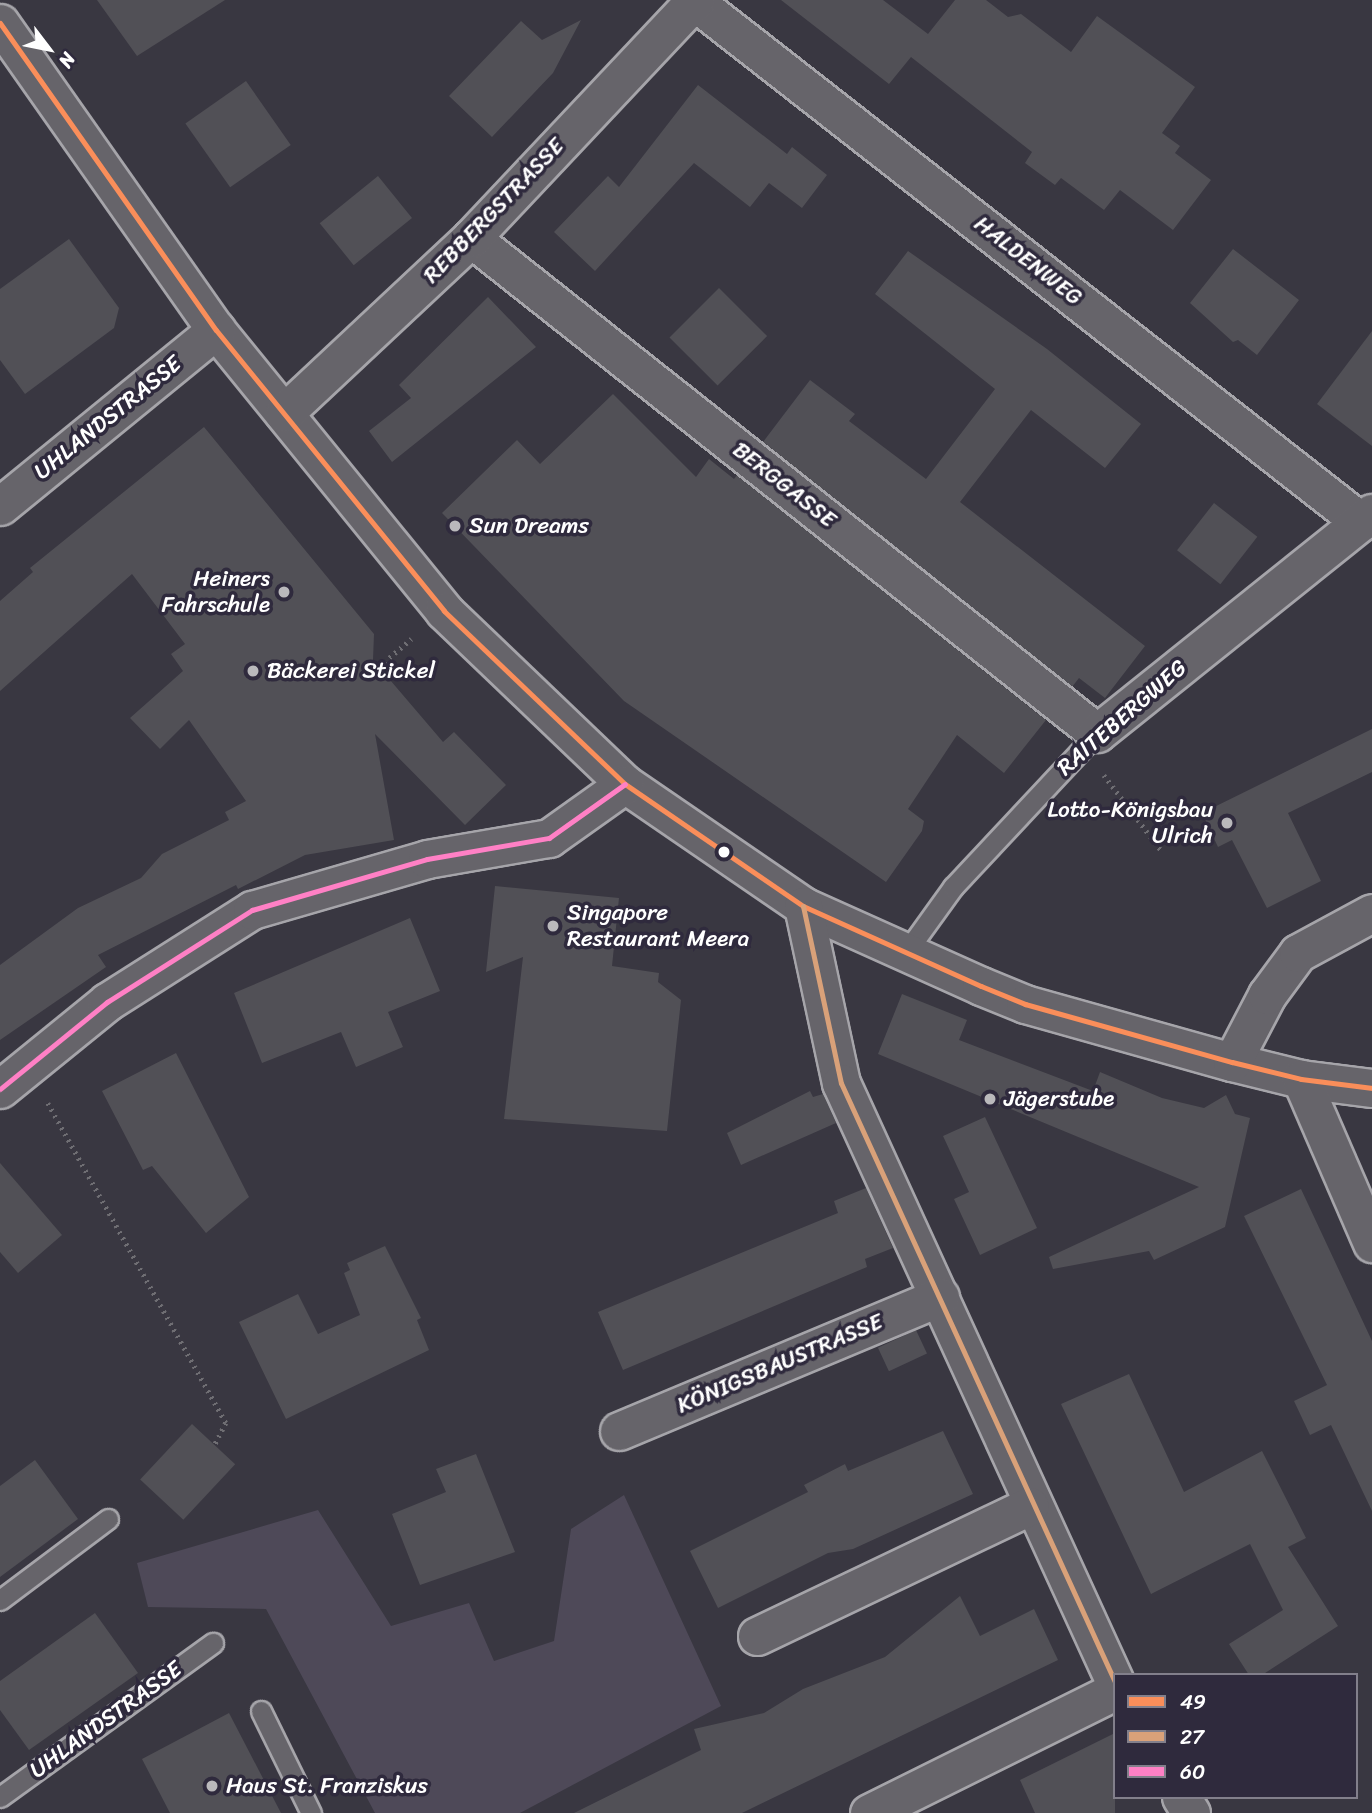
<!DOCTYPE html>
<meta charset="utf-8">
<style>
body{margin:0}
#map{position:relative;width:1372px;height:1813px;overflow:hidden;background:#393741;font-family:Sriracha,sans-serif}
div>[style]{position:absolute}
.green>*{inset:0;background:#4e4958}
.building>*{inset:0;background:#515056;transform-origin:0 0}
.path>*{height:4.5px;margin-top:-2.25px;transform-origin:0;background:repeating-linear-gradient(90deg,#6f6e73 0 2px,transparent 0 7px)}
.roads{filter:drop-shadow(2px 0 #a6a5aa) drop-shadow(-2px 0 #a6a5aa) drop-shadow(0 2px #a6a5aa) drop-shadow(0 -2px #a6a5aa)}
.service>*{height:19px;margin:-9.5px;padding:0 9.5px;transform-origin:9.5px;border-radius:9.5px;background:#66646a}
.minor>*{height:37px;margin:-18.5px;padding:0 18.5px;transform-origin:18.5px;border-radius:18.5px;background:#66646a}
.bus-1>*{height:5px;margin:-2.5px;padding:0 2.5px;transform-origin:2.5px;border-radius:2.5px;background:#fa8e5a}
.bus-2>*{height:5px;margin:-2.5px;padding:0 2.5px;transform-origin:2.5px;border-radius:2.5px;background:#d9a179}
.bus-3>*{height:5px;margin:-2.5px;padding:0 2.5px;transform-origin:2.5px;border-radius:2.5px;background:#ff80c5}
.dots>*{width:19px;height:19px;translate:-50% -50%;box-sizing:border-box;border:4px solid #2f2a3d;border-radius:50%}
span{translate:-50% -50%;white-space:nowrap;text-align:center;line-height:1.15;-webkit-text-stroke:7px #2f2a3d;paint-order:stroke}
.street-label{font-size:23px;color:#fff}
.poi-label{font-size:23px;color:#fff}
.left{translate:0 -50%;text-align:left}
.right{translate:-100% -50%;text-align:right}
.legend{position:absolute;left:1113px;top:1673px;width:245px;height:126px;box-sizing:border-box;background:#2f2a3d;border:2px solid #827f8b;margin:0;padding:9px 12px;list-style:none;font-size:21px;color:#fff}
.legend li{display:flex;align-items:center;gap:14px;height:35px}
.legend b{width:35px;border:2px solid #827f8b}
.north{position:absolute;left:14px;top:14px;width:70px;height:70px;-webkit-text-stroke:5px #2f2a3d;paint-order:stroke;rotate:122deg;font-size:19px;font-weight:700;line-height:28px;text-align:center;color:#fff}
.north::after{content:'';display:block;margin:auto;width:24px;height:32px;background:#fff;clip-path:polygon(50% 0,100% 100%,50% 72%,0 100%)}
</style>
<div id="map">
<div class="green">
<i style="clip-path:polygon(624px 1495px,721px 1706px,520px 1813px,375px 1813px,266px 1609px,148px 1607px,137px 1563px,318px 1510px,391px 1626px,469px 1603px,494px 1661px,554px 1641px,571px 1529px)"></i>
</div>
<div class="building">
<i style="clip-path:polygon(97px 0,225px 0,137px 56px)"></i>
<i style="clip-path:polygon(781px 0,883px 0,928px 34px,955px 0,986px 0,1008px 17px,1021px 14px,1071px 52px,1097px 16px,1195px 87px,1162px 133px,1180px 146px,1175px 153px,1211px 180px,1173px 230px,1120px 190px,1104px 210px,1061px 178px,1055px 185px,1025px 163px,1032px 152px,911px 57px,889px 84px)"></i>
<i style="clip-path:polygon(581px 20px,553px 73px,492px 137px,449px 96px,521px 21px,542px 40px)"></i>
<i style="left:246px;top:81px;width:78px;height:74px;rotate:55deg"></i>
<i style="clip-path:polygon(698px 85px,787px 154px,792px 147px,827px 175px,802px 208px,769px 183px,750px 207px,694px 163px,595px 271px,554px 232px,608px 176px,619px 187px)"></i>
<i style="left:378px;top:176px;width:54px;height:75px;rotate:51deg"></i>
<i style="clip-path:polygon(69px 239px,119px 308px,114px 328px,25px 394px,0 360px,0 289px)"></i>
<i style="clip-path:polygon(1233px 249px,1299px 300px,1257px 355px,1238px 340px,1233px 342px,1190px 303px)"></i>
<i style="clip-path:polygon(908px 251px,1047px 349px,1141px 424px,1105px 468px,1031px 410px,960px 502px,1145px 646px,1105px 698px,1079px 678px,1072px 687px,763px 442px,810px 380px,855px 414px,849px 421px,926px 479px,995px 389px,875px 294px)"></i>
<i style="left:719px;top:288px;width:68px;height:70px;rotate:45deg"></i>
<i style="clip-path:polygon(488px 297px,536px 347px,392px 462px,369px 431px,411px 398px,399px 385px)"></i>
<i style="clip-path:polygon(1372px 331px,1372px 446px,1317px 404px)"></i>
<i style="clip-path:polygon(613px 394px,696px 477px,709px 459px,734px 479px,737px 475px,1046px 720px,1004px 773px,957px 735px,908px 809px,924px 821px,922px 831px,886px 882px,624px 701px,442px 513px,517px 440px,540px 464px)"></i>
<i style="clip-path:polygon(204px 427px,374px 634px,373px 660px,443px 742px,454px 732px,506px 785px,465px 825px,375px 734px,394px 840px,305px 855px,238px 889px,236px 885px,98px 955px,106px 967px,0 1040px,0 965px,78px 908px,141px 878px,162px 854px,229px 820px,225px 812px,246px 801px,189px 720px,160px 749px,130px 718px,183px 671px,171px 654px,185px 644px,132px 574px,0 691px,0 601px,33px 572px,30px 568px)"></i>
<i style="left:1214px;top:503px;width:55px;height:60px;rotate:38deg"></i>
<i style="clip-path:polygon(1372px 729px,1372px 772px,1288px 813px,1321px 881px,1267px 908px,1232px 840px,1218px 847px,1202px 813px)"></i>
<i style="clip-path:polygon(495px 886px,619px 898px,612px 966px,659px 973px,658px 982px,681px 1000px,667px 1131px,504px 1119px,523px 957px,486px 972px)"></i>
<i style="clip-path:polygon(410px 918px,440px 991px,388px 1012px,403px 1047px,356px 1067px,341px 1032px,262px 1063px,234px 993px)"></i>
<i style="clip-path:polygon(902px 994px,967px 1020px,959px 1040px,1093px 1091px,1100px 1072px,1162px 1098px,1204px 1108px,1226px 1095px,1235px 1114px,1250px 1118px,1225px 1227px,1154px 1260px,1149px 1251px,1053px 1269px,1049px 1257px,1199px 1187px,878px 1054px)"></i>
<i style="clip-path:polygon(176px 1053px,249px 1197px,206px 1233px,152px 1166px,143px 1170px,102px 1091px)"></i>
<i style="clip-path:polygon(810px 1091px,813px 1097px,823px 1094px,836px 1123px,741px 1165px,727px 1133px)"></i>
<i style="clip-path:polygon(985px 1117px,1037px 1228px,980px 1255px,954px 1199px,969px 1192px,943px 1136px)"></i>
<i style="clip-path:polygon(0 1163px,62px 1235px,18px 1273px,0 1252px)"></i>
<i style="clip-path:polygon(866px 1188px,893px 1248px,865px 1259px,867px 1267px,623px 1370px,598px 1312px,838px 1213px,834px 1201px)"></i>
<i style="clip-path:polygon(1301px 1189px,1372px 1341px,1372px 1511px,1331px 1425px,1310px 1435px,1294px 1401px,1327px 1385px,1244px 1216px)"></i>
<i style="clip-path:polygon(385px 1246px,421px 1318px,417px 1320px,429px 1350px,286px 1419px,239px 1322px,298px 1294px,318px 1334px,360px 1315px,344px 1273px,350px 1270px,347px 1263px)"></i>
<i style="left:916px;top:1330px;width:26px;height:42px;rotate:65deg"></i>
<i style="clip-path:polygon(1129px 1374px,1184px 1492px,1262px 1451px,1306px 1538px,1288px 1547px,1338px 1626px,1262px 1675px,1249px 1675px,1229px 1644px,1283px 1610px,1250px 1544px,1151px 1594px,1061px 1404px)"></i>
<i style="left:192px;top:1424px;width:59px;height:76px;rotate:43deg"></i>
<i style="clip-path:polygon(943px 1431px,973px 1494px,853px 1549px,828px 1553px,718px 1608px,690px 1551px,808px 1492px,804px 1485px,845px 1464px,848px 1471px)"></i>
<i style="clip-path:polygon(476px 1454px,515px 1552px,420px 1585px,392px 1514px,446px 1492px,436px 1469px)"></i>
<i style="clip-path:polygon(35px 1460px,78px 1519px,0 1577px,0 1486px)"></i>
<i style="clip-path:polygon(960px 1596px,980px 1636px,1034px 1609px,1058px 1660px,742px 1813px,574px 1813px,701px 1750px,694px 1729px,764px 1713px,803px 1689px,885px 1657px)"></i>
<i style="clip-path:polygon(95px 1613px,138px 1673px,29px 1750px,0 1710px,0 1681px)"></i>
<i style="clip-path:polygon(229px 1713px,281px 1813px,170px 1813px,142px 1759px)"></i>
<i style="clip-path:polygon(1115px 1733px,1115px 1813px,1035px 1813px,1020px 1780px)"></i>
</div>
<div class="path">
<i style="left:368px;top:676px;width:57px;rotate:-40.7deg"></i>
<i style="left:1104px;top:775px;width:94px;rotate:52.8deg"></i>
<i style="left:48px;top:1103px;width:366px;rotate:60.9deg"></i>
<i style="left:226px;top:1423px;width:25px;rotate:117deg"></i>
</div>
<div class="roads">
<div class="service">
<i style="left:904px;top:955px;width:84px;rotate:-54.2deg"></i>
<i style="left:953px;top:887px;width:211px;rotate:-46.9deg"></i>
<i style="left:0;top:1600px;width:135px;rotate:-36.9deg"></i>
<i style="left:261px;top:1711px;width:114px;rotate:63.9deg"></i>
<i style="left:0;top:1797px;width:263px;rotate:-35.9deg"></i>
</div>
<div class="minor">
<i style="left:694px;top:1px;width:846px;rotate:37.99deg"></i>
<i style="left:0;top:23px;width:375px;rotate:54.9deg"></i>
<i style="left:216px;top:330px;width:362px;rotate:50.9deg"></i>
<i style="left:444px;top:611px;width:250px;rotate:43.7deg"></i>
<i style="left:625px;top:784px;width:216px;rotate:34.4deg"></i>
<i style="left:803px;top:906px;width:195px;rotate:24.2deg"></i>
<i style="left:981px;top:986px;width:48px;rotate:22.2deg"></i>
<i style="left:1025px;top:1004px;width:215px;rotate:15.7deg"></i>
<i style="left:1232px;top:1062px;width:71px;rotate:13.8deg"></i>
<i style="left:1301px;top:1079px;width:72px;rotate:7.2deg"></i>
<i style="left:471px;top:238px;width:798px;rotate:38.33deg"></i>
<i style="left:1097px;top:733px;width:352px;rotate:-38.7deg"></i>
<i style="left:284px;top:413px;width:256px;rotate:-43.1deg"></i>
<i style="left:471px;top:238px;width:327px;rotate:-46.7deg"></i>
<i style="left:0;top:506px;width:279px;rotate:-39.2deg"></i>
<i style="left:803px;top:906px;width:181px;rotate:77.9deg"></i>
<i style="left:841px;top:1083px;width:659px;rotate:65.42deg"></i>
<i style="left:1232px;top:1062px;width:76px;rotate:-62.4deg"></i>
<i style="left:1267px;top:995px;width:52px;rotate:-53.6deg"></i>
<i style="left:1298px;top:953px;width:84px;rotate:-28.4deg"></i>
<i style="left:1301px;top:1079px;width:179px;rotate:66.6deg"></i>
<i style="left:0;top:1089px;width:138px;rotate:-39.1deg"></i>
<i style="left:107px;top:1002px;width:172px;rotate:-32.4deg"></i>
<i style="left:252px;top:910px;width:182px;rotate:-16.2deg"></i>
<i style="left:427px;top:859px;width:124px;rotate:-9.8deg"></i>
<i style="left:549px;top:838px;width:93px;rotate:-35.4deg"></i>
<i style="left:619px;top:1431px;width:348px;rotate:-22.7deg"></i>
<i style="left:757px;top:1636px;width:302px;rotate:-25.5deg"></i>
<i style="left:1181px;top:1797px;width:19px;rotate:58deg"></i>
<i style="left:869px;top:1813px;width:275px;rotate:-26.4deg"></i>
</div>
</div>
<div class="bus-1">
<i style="left:0;top:23px;width:375px;rotate:54.9deg"></i>
<i style="left:216px;top:330px;width:362px;rotate:50.9deg"></i>
<i style="left:444px;top:611px;width:250px;rotate:43.7deg"></i>
<i style="left:625px;top:784px;width:216px;rotate:34.4deg"></i>
<i style="left:803px;top:906px;width:195px;rotate:24.2deg"></i>
<i style="left:981px;top:986px;width:48px;rotate:22.2deg"></i>
<i style="left:1025px;top:1004px;width:215px;rotate:15.7deg"></i>
<i style="left:1232px;top:1062px;width:71px;rotate:13.8deg"></i>
<i style="left:1301px;top:1079px;width:72px;rotate:7.2deg"></i>
</div>
<div class="bus-2">
<i style="left:803px;top:906px;width:181px;rotate:77.9deg"></i>
<i style="left:841px;top:1083px;width:659px;rotate:65.42deg"></i>
</div>
<div class="bus-3">
<i style="left:0;top:1089px;width:138px;rotate:-39.1deg"></i>
<i style="left:107px;top:1002px;width:172px;rotate:-32.4deg"></i>
<i style="left:252px;top:910px;width:182px;rotate:-16.2deg"></i>
<i style="left:427px;top:859px;width:124px;rotate:-9.8deg"></i>
<i style="left:549px;top:838px;width:93px;rotate:-35.4deg"></i>
</div>
<div class="dots">
<i style="left:455px;top:526px;background:#bab9bc"></i>
<i style="left:284px;top:592px;background:#bab9bc"></i>
<i style="left:253px;top:671px;background:#bab9bc"></i>
<i style="left:1227px;top:823px;background:#bab9bc"></i>
<i style="left:724px;top:852px;background:#fff"></i>
<i style="left:553px;top:926px;background:#bab9bc"></i>
<i style="left:990px;top:1099px;background:#bab9bc"></i>
<i style="left:212px;top:1786px;background:#bab9bc"></i>
</div>
<div class="street-label">
<span style="left:494px;top:211px;rotate:-46deg">REBBERGSTRASSE</span>
<span style="left:1028px;top:261px;rotate:38deg">HALDENWEG</span>
<span style="left:108px;top:418px;rotate:-39deg">UHLANDSTRASSE</span>
<span style="left:784px;top:485px;rotate:38deg">BERGGASSE</span>
<span style="left:1122px;top:718px;rotate:-41deg">RAITEBERGWEG</span>
<span style="left:780px;top:1364px;rotate:-23deg">KÖNIGSBAUSTRASSE</span>
<span style="left:106px;top:1720px;rotate:-36deg">UHLANDSTRASSE</span>
</div>
<div class="poi-label">
<span class="left" style="left:469px;top:526px">Sun Dreams</span>
<span class="right" style="left:270px;top:592px">Heiners<br>Fahrschule</span>
<span class="left" style="left:267px;top:671px">Bäckerei Stickel</span>
<span class="right" style="left:1213px;top:823px">Lotto-Königsbau<br>Ulrich</span>
<span class="left" style="left:567px;top:926px">Singapore<br>Restaurant Meera</span>
<span class="left" style="left:1004px;top:1099px">Jägerstube</span>
<span class="left" style="left:226px;top:1786px">Haus St. Franziskus</span>
</div>
<ul class="legend">
<li><b style="height:9px;background:#fa8e5a"></b>49</li>
<li><b style="height:9px;background:#d9a179"></b>27</li>
<li><b style="height:9px;background:#ff80c5"></b>60</li>
</ul>
<div class="north">N</div>
</div>
